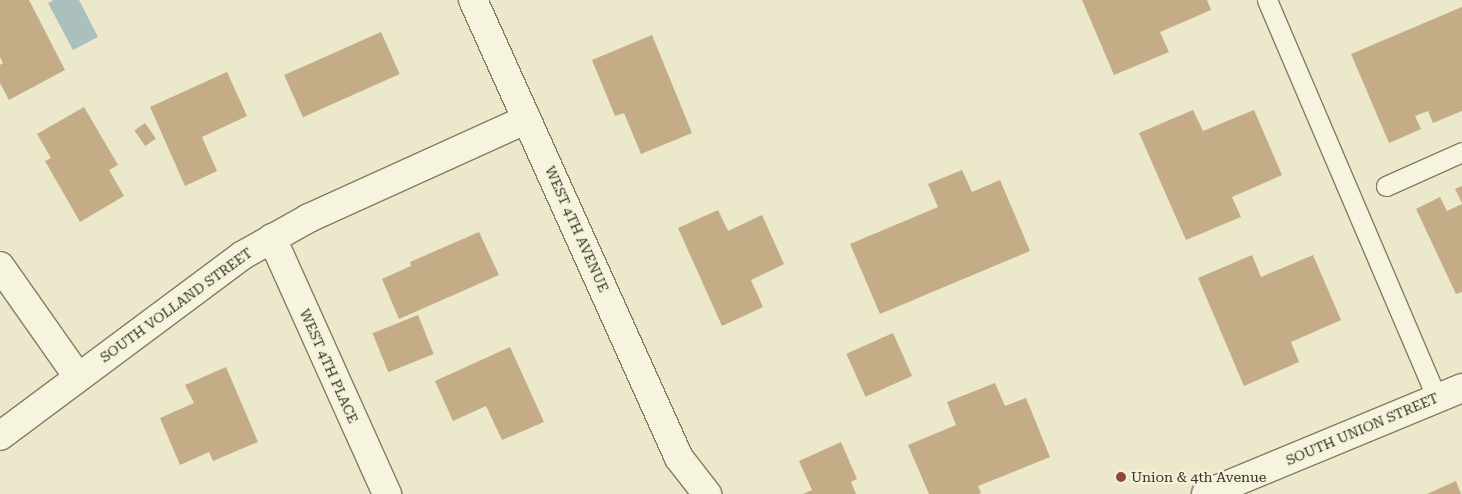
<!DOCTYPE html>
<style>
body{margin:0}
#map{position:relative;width:1462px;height:494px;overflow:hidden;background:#ebe8cb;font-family:"Roboto Serif",serif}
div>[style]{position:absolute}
.water>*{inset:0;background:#abc0be}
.building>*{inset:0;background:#c4ad86;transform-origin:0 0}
.roads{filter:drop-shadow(1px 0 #867c61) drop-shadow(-1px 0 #867c61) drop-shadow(0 1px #867c61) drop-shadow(0 -1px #867c61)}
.lane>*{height:19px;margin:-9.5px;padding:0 9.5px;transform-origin:9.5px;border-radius:9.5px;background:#f6f4de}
.street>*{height:28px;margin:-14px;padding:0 14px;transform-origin:14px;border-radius:14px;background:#f6f4de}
.secondary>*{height:28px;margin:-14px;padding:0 14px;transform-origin:14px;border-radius:14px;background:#f6f4de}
.dots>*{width:14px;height:14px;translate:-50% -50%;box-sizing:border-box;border:2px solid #f3f1da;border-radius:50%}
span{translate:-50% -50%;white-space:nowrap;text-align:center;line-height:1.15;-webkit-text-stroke:4.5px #f3f1da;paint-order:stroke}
.street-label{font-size:14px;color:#383223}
.poi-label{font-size:14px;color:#383223}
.left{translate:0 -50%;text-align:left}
</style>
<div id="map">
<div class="water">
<i style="clip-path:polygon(54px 0,79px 0,98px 37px,73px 50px,48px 3px)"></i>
</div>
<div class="building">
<i style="clip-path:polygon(0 0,29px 0,65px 70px,9px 100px,0 83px,0 65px,3px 63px,0 57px)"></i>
<i style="clip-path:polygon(1082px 0,1207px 0,1211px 10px,1160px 32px,1169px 52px,1114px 75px)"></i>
<i style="clip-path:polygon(1462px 7px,1462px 111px,1433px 123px,1428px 111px,1415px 116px,1421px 129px,1389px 143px,1351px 54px)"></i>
<i style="left:381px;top:32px;width:46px;height:106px;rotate:66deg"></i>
<i style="clip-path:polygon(652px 35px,692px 133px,641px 154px,624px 113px,615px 116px,592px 60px)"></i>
<i style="clip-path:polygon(227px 72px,247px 116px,202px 137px,217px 171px,185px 186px,150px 107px)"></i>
<i style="clip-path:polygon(84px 107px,118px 165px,109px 170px,124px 196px,80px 222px,45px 161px,51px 158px,37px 134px)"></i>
<i style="clip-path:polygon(1193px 110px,1203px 131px,1254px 110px,1282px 175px,1232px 197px,1241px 217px,1186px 240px,1139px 133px)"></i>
<i style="left:145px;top:123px;width:19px;height:13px;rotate:55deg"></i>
<i style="clip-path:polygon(962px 170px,972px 192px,1000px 180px,1030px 251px,880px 314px,850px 244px,938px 207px,928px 184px)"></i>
<i style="clip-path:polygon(1462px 186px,1462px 203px,1455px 189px)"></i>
<i style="clip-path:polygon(1440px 197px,1447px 211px,1462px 204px,1462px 292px,1456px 294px,1416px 209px)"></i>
<i style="clip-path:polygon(718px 210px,728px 231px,762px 215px,784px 264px,751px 280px,763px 307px,722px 326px,678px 228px)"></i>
<i style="clip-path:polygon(479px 232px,499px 275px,399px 319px,382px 279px,411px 266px,410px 262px)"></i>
<i style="clip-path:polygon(1252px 255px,1261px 277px,1313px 255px,1341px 320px,1291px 342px,1299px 362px,1244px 386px,1198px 278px)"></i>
<i style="left:418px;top:315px;width:42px;height:49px;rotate:68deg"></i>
<i style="left:893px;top:333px;width:47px;height:51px;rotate:66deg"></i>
<i style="clip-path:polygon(510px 347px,544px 422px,502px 440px,486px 406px,453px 421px,435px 381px)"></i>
<i style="clip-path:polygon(226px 367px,258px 442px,213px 461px,209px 452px,180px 465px,160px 418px,194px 403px,185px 385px)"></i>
<i style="clip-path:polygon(995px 383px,1005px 406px,1026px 398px,1050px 457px,978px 486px,981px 493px,978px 494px,929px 494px,908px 445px,956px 425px,947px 402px)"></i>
<i style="clip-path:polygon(841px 442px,857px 479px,851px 482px,856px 494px,803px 494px,812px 490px,799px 461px)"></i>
<i style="clip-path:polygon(1456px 481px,1461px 494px,1427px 494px)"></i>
</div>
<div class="roads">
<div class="lane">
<i style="left:1267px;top:0;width:433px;rotate:66.9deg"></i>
<i style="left:1386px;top:186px;width:83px;rotate:-24.1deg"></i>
</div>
<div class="street">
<i style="left:272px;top:238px;width:281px;rotate:65.8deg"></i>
<i style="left:0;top:266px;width:136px;rotate:54.9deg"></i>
<i style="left:0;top:436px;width:303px;rotate:-36.7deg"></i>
<i style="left:243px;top:255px;width:76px;rotate:-29.3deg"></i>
<i style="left:309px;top:218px;width:239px;rotate:-24.4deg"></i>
</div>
<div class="secondary">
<i style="left:473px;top:0;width:502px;rotate:65.78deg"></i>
<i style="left:679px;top:458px;width:46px;rotate:52.1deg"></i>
<i style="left:1206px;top:494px;width:277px;rotate:-22.5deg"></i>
</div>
</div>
<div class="dots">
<i style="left:1121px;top:477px;background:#8f4938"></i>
</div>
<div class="street-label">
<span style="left:577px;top:229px;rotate:66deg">WEST 4TH AVENUE</span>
<span style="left:176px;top:305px;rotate:-36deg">SOUTH VOLLAND STREET</span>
<span style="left:329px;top:366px;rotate:66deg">WEST 4TH PLACE</span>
<span style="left:1362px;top:429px;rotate:-23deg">SOUTH UNION STREET</span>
</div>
<div class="poi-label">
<span class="left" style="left:1131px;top:477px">Union &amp; 4th Avenue</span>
</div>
</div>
